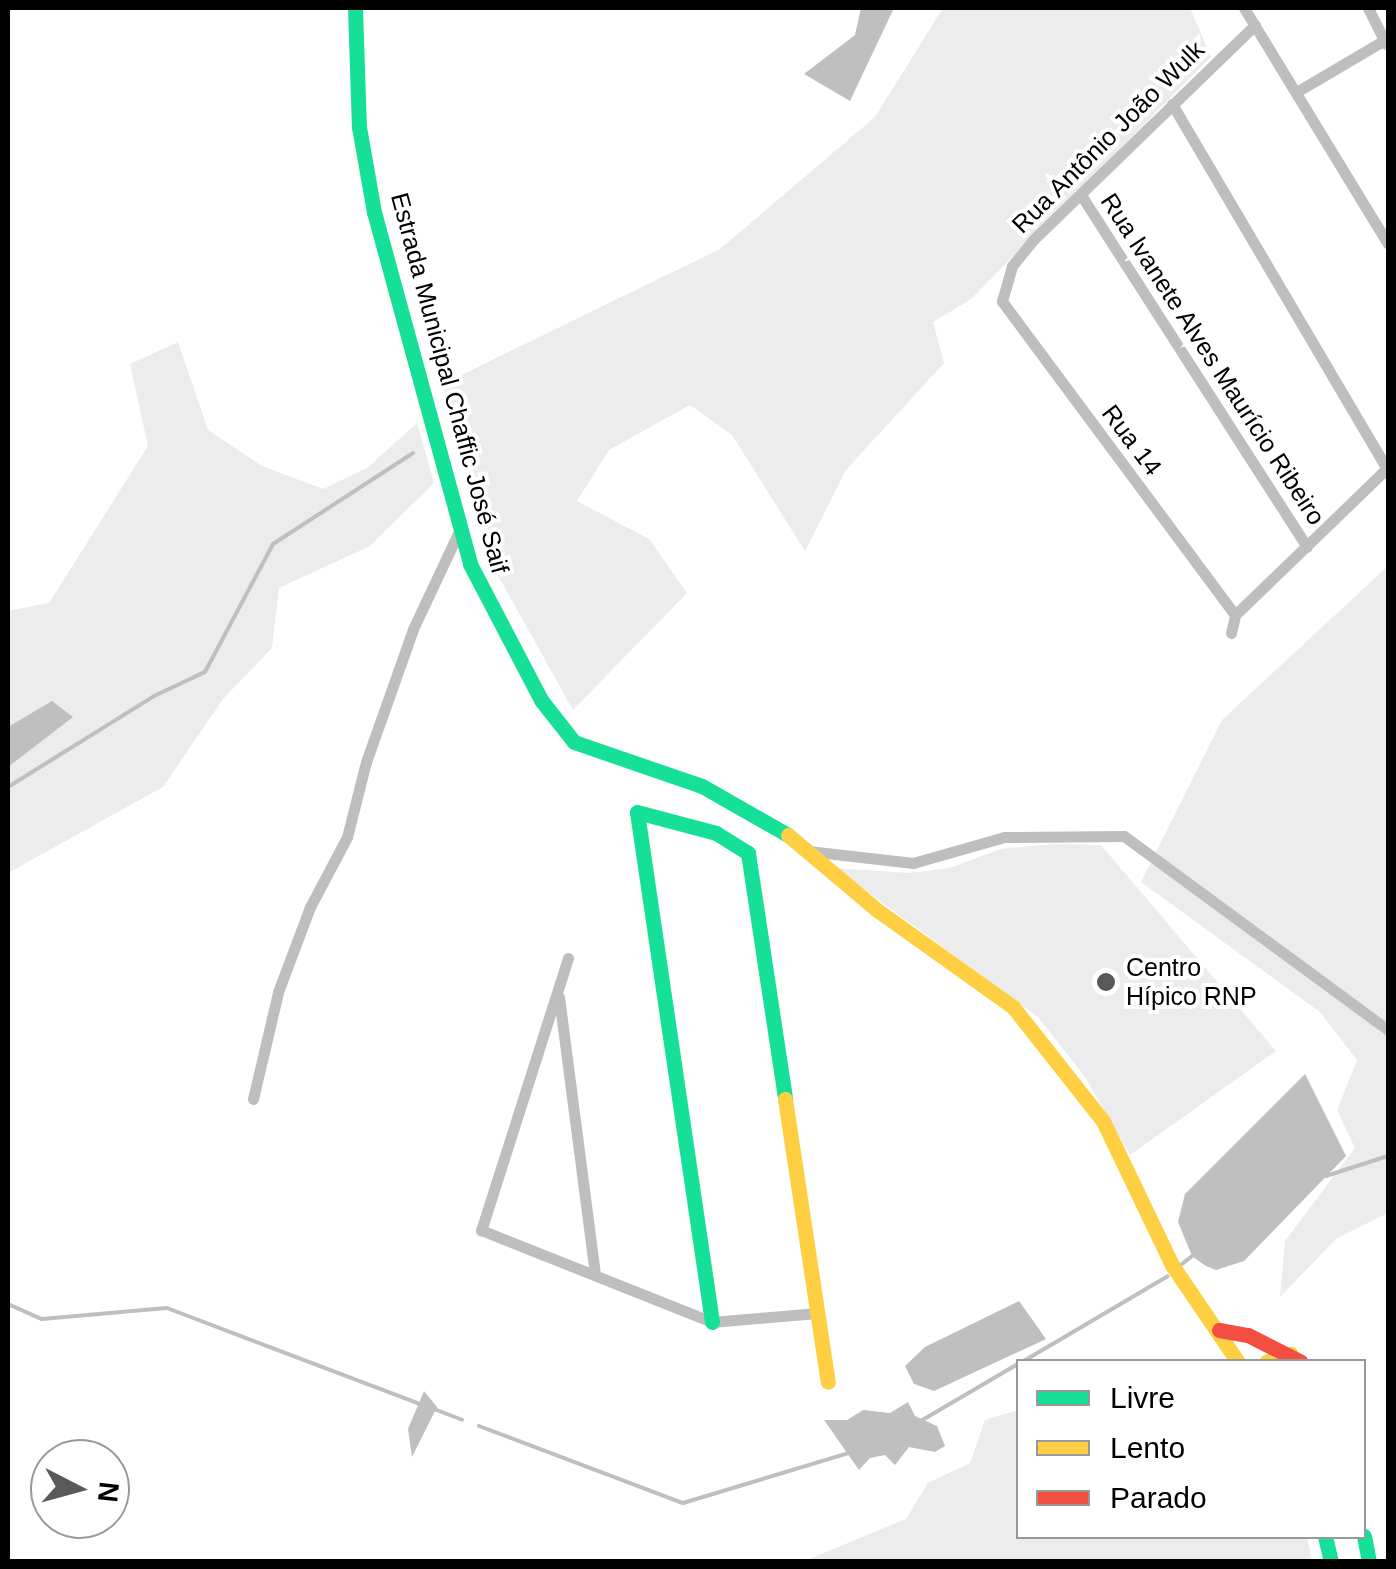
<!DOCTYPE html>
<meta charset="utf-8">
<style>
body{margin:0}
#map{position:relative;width:1396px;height:1569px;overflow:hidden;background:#fff;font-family:Helvetica,sans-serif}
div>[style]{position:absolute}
.green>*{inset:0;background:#ececec}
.water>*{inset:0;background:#bfbfbf}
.stream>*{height:4px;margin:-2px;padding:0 2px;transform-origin:2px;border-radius:2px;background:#bfbfbf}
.street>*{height:11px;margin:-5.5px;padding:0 5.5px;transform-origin:5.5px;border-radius:5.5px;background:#bebebe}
.fast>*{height:15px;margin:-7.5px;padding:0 7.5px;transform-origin:7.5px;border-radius:7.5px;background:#16e098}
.slow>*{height:15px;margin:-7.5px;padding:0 7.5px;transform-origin:7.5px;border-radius:7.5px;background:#ffcf43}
.jam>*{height:15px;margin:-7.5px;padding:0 7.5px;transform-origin:7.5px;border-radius:7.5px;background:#f24e42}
.dots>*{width:28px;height:28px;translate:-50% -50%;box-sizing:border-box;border:5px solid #fff;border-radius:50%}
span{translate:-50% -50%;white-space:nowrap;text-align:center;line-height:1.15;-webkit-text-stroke:8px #fff;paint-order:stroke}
.street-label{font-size:25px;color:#000}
.poi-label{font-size:25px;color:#000}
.left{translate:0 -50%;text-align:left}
.frame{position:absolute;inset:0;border:10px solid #000;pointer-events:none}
.legend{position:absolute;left:1016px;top:1359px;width:350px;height:180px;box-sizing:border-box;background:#fff;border:2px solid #999;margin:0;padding:12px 18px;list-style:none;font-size:30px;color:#000}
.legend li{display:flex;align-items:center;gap:20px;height:50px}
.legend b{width:50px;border:2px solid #999}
.north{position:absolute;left:30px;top:1439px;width:100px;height:100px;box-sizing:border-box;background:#fff;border:2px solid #999;border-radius:50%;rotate:96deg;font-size:28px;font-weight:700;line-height:40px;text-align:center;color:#000}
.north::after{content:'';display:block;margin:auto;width:35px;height:45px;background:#595959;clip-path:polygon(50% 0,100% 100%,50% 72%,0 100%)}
</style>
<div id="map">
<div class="green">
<i style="clip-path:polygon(943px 8px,1190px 8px,1211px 57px,970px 300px,933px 322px,944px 363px,846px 470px,805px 551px,732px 435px,690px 405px,609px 450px,577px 501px,649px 539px,687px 593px,573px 710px,496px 572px,443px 384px,720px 249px,875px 117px)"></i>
<i style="clip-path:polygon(178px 342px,208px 430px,262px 466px,323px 489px,367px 468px,417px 423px,434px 483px,370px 546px,279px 588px,272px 648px,223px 699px,163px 787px,8px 873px,8px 611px,49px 603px,148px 446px,130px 364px)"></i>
<i style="clip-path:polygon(1388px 566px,1388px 1213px,1337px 1238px,1280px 1297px,1285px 1241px,1355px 1148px,1337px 1110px,1357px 1060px,1320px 1012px,1141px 882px,1222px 720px)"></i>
<i style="clip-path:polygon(1054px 844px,1101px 845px,1276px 1051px,1130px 1155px,1085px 1077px,1038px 1017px,835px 868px,909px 873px,950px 868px,1000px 849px)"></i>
<i style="clip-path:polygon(1018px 1410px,1018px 1536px,1307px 1537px,1312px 1561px,804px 1561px,906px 1519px,928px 1483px,970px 1463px,985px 1420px)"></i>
</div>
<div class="water">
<i style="clip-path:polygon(861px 8px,894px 8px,850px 101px,804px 74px,855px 35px)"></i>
<i style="clip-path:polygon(52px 701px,73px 717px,8px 767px,8px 727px)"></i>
<i style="clip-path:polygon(1305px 1074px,1346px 1156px,1244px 1261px,1216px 1270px,1206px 1266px,1192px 1256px,1178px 1222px,1185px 1194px)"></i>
<i style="clip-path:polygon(1019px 1301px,1046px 1339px,934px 1391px,914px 1384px,905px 1366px,925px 1347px)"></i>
<i style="clip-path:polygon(424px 1391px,437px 1407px,412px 1457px,408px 1429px)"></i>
<i style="clip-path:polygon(908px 1402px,915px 1416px,937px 1426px,945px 1446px,935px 1452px,909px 1447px,895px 1465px,885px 1455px,870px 1458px,859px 1470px,824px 1420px,847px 1420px,863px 1410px,890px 1413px)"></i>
</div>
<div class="stream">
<i style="left:8px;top:787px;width:172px;rotate:-31.9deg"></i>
<i style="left:154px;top:696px;width:56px;rotate:-25.2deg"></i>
<i style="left:205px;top:672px;width:145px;rotate:-62deg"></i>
<i style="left:273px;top:544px;width:167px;rotate:-33deg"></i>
<i style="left:1326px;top:1176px;width:65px;rotate:-17.9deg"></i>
<i style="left:1182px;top:1264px;width:18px;rotate:-38deg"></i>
<i style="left:8px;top:1304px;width:37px;rotate:24deg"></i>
<i style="left:42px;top:1319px;width:125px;rotate:-5deg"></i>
<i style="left:167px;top:1308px;width:271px;rotate:20.8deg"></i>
<i style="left:1022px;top:1362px;width:169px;rotate:-30.5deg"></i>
<i style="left:434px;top:1409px;width:30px;rotate:21deg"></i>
<i style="left:919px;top:1422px;width:115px;rotate:-30.4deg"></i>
<i style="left:479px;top:1426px;width:218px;rotate:20.7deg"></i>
<i style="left:683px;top:1503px;width:177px;rotate:-16.8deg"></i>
</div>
<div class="street">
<i style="left:1244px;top:8px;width:276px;rotate:58.6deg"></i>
<i style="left:1368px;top:8px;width:40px;rotate:63.4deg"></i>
<i style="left:1298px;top:91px;width:104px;rotate:-30.5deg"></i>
<i style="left:1172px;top:104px;width:422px;rotate:59.5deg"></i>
<i style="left:1081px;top:195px;width:418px;rotate:57.3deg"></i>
<i style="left:1235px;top:615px;width:391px;rotate:-126.6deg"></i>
<i style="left:1002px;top:301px;width:36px;rotate:-74deg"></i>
<i style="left:1012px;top:266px;width:33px;rotate:-51deg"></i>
<i style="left:1033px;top:240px;width:309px;rotate:-44.1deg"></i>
<i style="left:1231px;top:633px;width:18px;rotate:-77deg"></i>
<i style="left:1235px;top:615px;width:213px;rotate:-44deg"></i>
<i style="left:808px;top:851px;width:106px;rotate:6.5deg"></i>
<i style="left:913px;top:863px;width:95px;rotate:-15.9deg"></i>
<i style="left:1004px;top:837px;width:120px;rotate:-0.5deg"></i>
<i style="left:1124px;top:836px;width:328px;rotate:36.3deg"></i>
<i style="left:568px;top:958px;width:286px;rotate:107.7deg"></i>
<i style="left:481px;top:1230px;width:249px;rotate:21.7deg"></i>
<i style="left:712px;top:1322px;width:106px;rotate:-4.9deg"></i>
<i style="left:559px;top:997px;width:280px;rotate:82.6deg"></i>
<i style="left:253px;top:1099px;width:110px;rotate:-76.8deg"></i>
<i style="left:278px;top:992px;width:91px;rotate:-69.4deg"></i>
<i style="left:310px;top:907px;width:79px;rotate:-62.1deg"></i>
<i style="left:347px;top:837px;width:77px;rotate:-75.8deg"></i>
<i style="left:366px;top:762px;width:141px;rotate:-70.5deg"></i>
<i style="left:413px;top:629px;width:110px;rotate:-64.8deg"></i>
</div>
<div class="fast">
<i style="left:355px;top:8px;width:119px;rotate:88.1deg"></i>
<i style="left:359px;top:127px;width:86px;rotate:80deg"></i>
<i style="left:374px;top:212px;width:365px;rotate:74.7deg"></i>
<i style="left:470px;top:564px;width:153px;rotate:62.4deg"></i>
<i style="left:541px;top:700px;width:53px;rotate:51.8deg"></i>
<i style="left:574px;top:742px;width:135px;rotate:19deg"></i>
<i style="left:702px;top:786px;width:99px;rotate:29.7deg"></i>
<i style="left:712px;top:1322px;width:515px;rotate:-98.37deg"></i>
<i style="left:637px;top:812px;width:82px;rotate:14.9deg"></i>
<i style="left:716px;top:833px;width:38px;rotate:32deg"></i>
<i style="left:748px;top:853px;width:249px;rotate:81.4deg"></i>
<i style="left:1325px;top:1536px;width:27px;rotate:77deg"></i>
<i style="left:1364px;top:1536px;width:26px;rotate:79deg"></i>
</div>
<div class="slow">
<i style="left:788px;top:835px;width:116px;rotate:40.1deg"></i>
<i style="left:877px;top:910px;width:167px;rotate:35.5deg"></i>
<i style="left:1013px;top:1007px;width:145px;rotate:51.7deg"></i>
<i style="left:1103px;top:1121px;width:160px;rotate:64.4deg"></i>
<i style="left:1172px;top:1265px;width:117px;rotate:55.8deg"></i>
<i style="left:785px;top:1099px;width:286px;rotate:81.4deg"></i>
<i style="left:1266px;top:1362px;width:26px;rotate:-18deg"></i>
</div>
<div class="jam">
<i style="left:1219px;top:1330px;width:29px;rotate:10deg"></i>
<i style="left:1248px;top:1335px;width:59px;rotate:27deg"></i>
</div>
<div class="dots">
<i style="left:1106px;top:982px;background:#595959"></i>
</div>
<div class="street-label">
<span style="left:1108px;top:137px;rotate:-45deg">Rua Antônio João Wulk</span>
<span style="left:1213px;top:359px;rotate:57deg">Rua lvanete Alves Maurício Ribeiro</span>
<span style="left:450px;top:383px;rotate:75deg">Estrada Municipal Chaffic José Saif</span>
<span style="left:1132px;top:440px;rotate:53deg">Rua 14</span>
</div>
<div class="poi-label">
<span class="left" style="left:1126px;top:982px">Centro<br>Hípico RNP</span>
</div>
<div class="frame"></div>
<ul class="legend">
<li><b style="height:12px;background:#16e098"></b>Livre</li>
<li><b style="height:12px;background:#ffcf43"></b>Lento</li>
<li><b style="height:12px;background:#f24e42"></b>Parado</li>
</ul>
<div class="north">N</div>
</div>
